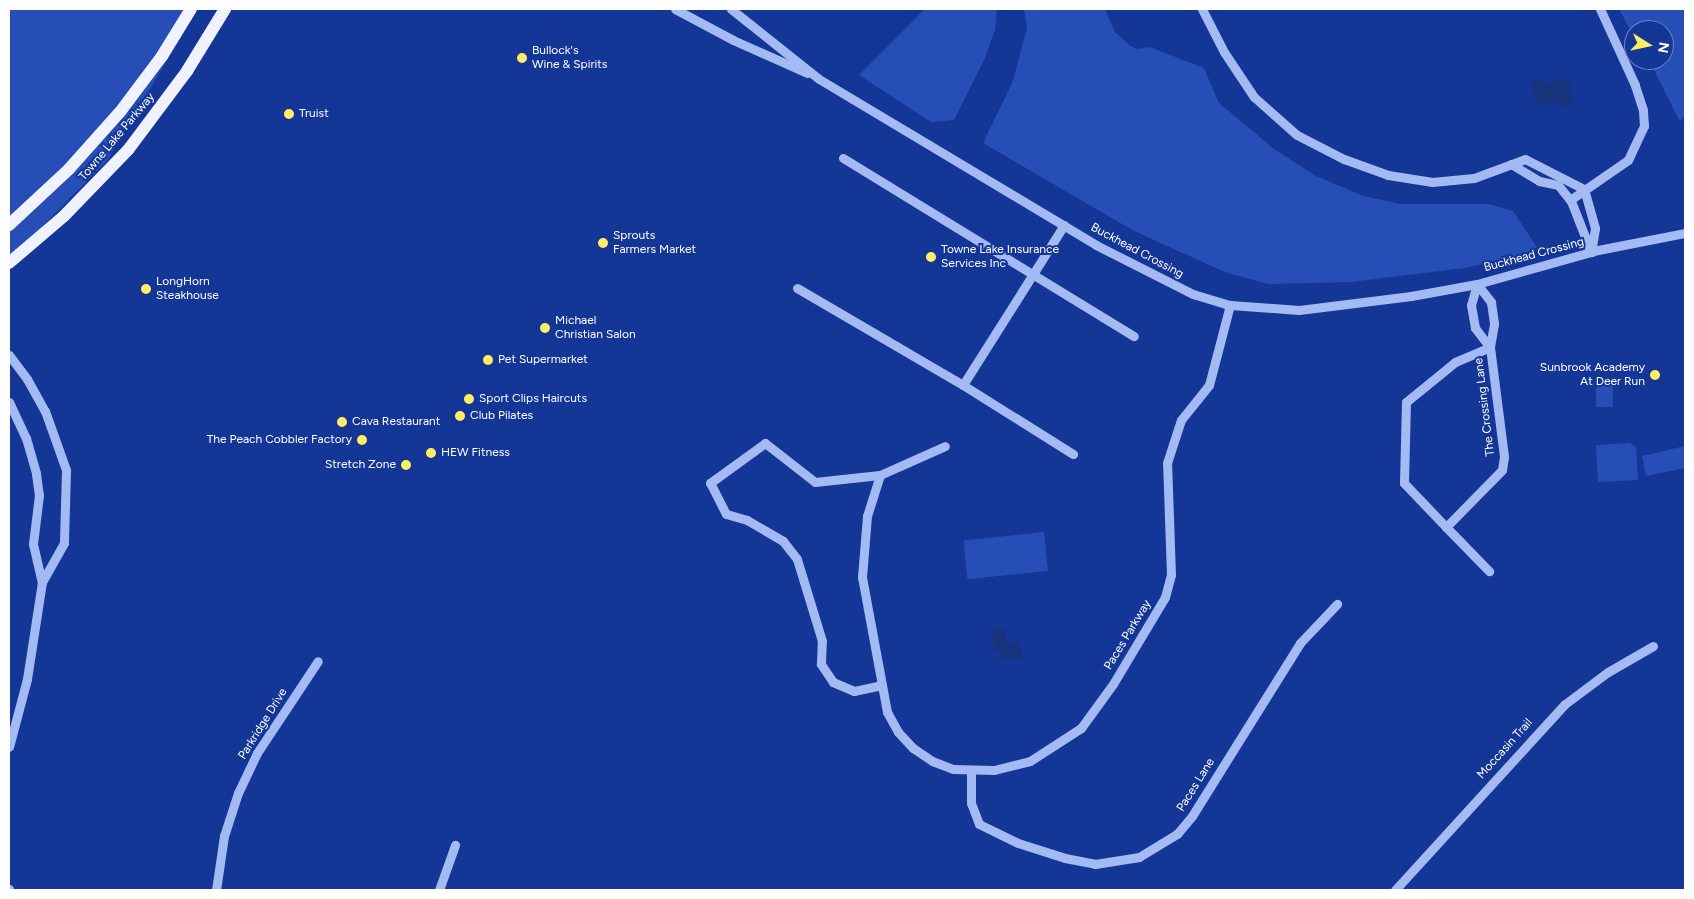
<!DOCTYPE html>
<style>
body{margin:0}
#map{position:relative;width:1694px;height:899px;overflow:hidden;background:#133697;font-family:Figtree,sans-serif}
div>[style]{position:absolute}
.green>*{inset:0;background:#264eb6;transform-origin:0 0}
.water>*{inset:0;background:#19347e}
.minor>*{height:9px;margin:-4.5px;padding:0 4.5px;transform-origin:4.5px;border-radius:4.5px;background:#a4baf3}
.major>*{height:12px;margin:-6px;padding:0 6px;transform-origin:6px;border-radius:6px;background:#f0f3ff}
.dots>*{width:14px;height:14px;translate:-50% -50%;box-sizing:border-box;border:2px solid #133697;border-radius:50%}
span{translate:-50% -50%;white-space:nowrap;text-align:center;line-height:1.15;-webkit-text-stroke:4px #133697;paint-order:stroke}
.poi-label{font-size:12px;color:#fff}
.left{translate:0 -50%;text-align:left}
.right{translate:-100% -50%;text-align:right}
.street-label{font-size:12px;color:#fff}
.frame{position:absolute;inset:0;border:10px solid #fff;pointer-events:none}
.north{position:absolute;left:1624px;top:20px;width:50px;height:50px;box-sizing:border-box;background:#133697;border:1px solid #7186c1;border-radius:50%;rotate:100deg;font-size:14px;font-weight:700;line-height:20px;text-align:center;color:#fff}
.north::after{content:'';display:block;margin:auto;width:18px;height:22px;background:#ffed66;clip-path:polygon(50% 0,100% 100%,50% 72%,0 100%)}
</style>
<div id="map">
<div class="green">
<i style="clip-path:polygon(9px 9px,192px 9px,180px 39px,107px 161px,9px 260px)"></i>
<i style="clip-path:polygon(925px 9px,997px 9px,995px 30px,984px 60px,954px 120px,931px 122px,859px 75px)"></i>
<i style="clip-path:polygon(1024px 9px,1105px 9px,1115px 32px,1129px 45px,1137px 49px,1150px 47px,1204px 68px,1219px 103px,1274px 149px,1316px 176px,1364px 196px,1401px 204px,1489px 204px,1513px 211px,1537px 247px,1524px 256px,1464px 268px,1351px 282px,1268px 284px,1227px 273px,1134px 231px,983px 143px,1013px 81px,1027px 28px)"></i>
<i style="clip-path:polygon(1619px 9px,1685px 9px,1685px 115px,1680px 122px,1649px 60px,1664px 60px,1664px 30px,1634px 30px,1634px 37px)"></i>
<i style="left:1596px;top:381px;width:17px;height:26px"></i>
<i style="clip-path:polygon(1630px 443px,1636px 447px,1638px 480px,1598px 482px,1596px 445px)"></i>
<i style="clip-path:polygon(1685px 446px,1685px 468px,1646px 476px,1642px 456px)"></i>
<i style="left:1044px;top:532px;width:39px;height:81px;rotate:84deg"></i>
</div>
<div class="water">
<i style="clip-path:polygon(1539px 78px,1553px 85px,1558px 78px,1567px 79px,1571px 85px,1568px 92px,1574px 98px,1569px 106px,1564px 108px,1551px 101px,1543px 106px,1536px 104px,1530px 84px)"></i>
<i style="clip-path:polygon(998px 627px,998px 630px,1005px 629px,1006px 643px,1019px 642px,1023px 658px,1002px 660px,1001px 652px,995px 653px,992px 628px)"></i>
</div>
<div class="minor">
<i style="left:675px;top:9px;width:66px;rotate:28.1deg"></i>
<i style="left:733px;top:40px;width:81px;rotate:24deg"></i>
<i style="left:731px;top:9px;width:112px;rotate:38.5deg"></i>
<i style="left:819px;top:79px;width:323px;rotate:30.9deg"></i>
<i style="left:1096px;top:245px;width:109px;rotate:26.8deg"></i>
<i style="left:1193px;top:294px;width:39px;rotate:17deg"></i>
<i style="left:1230px;top:305px;width:69px;rotate:4.1deg"></i>
<i style="left:1299px;top:310px;width:113px;rotate:-7.1deg"></i>
<i style="left:1411px;top:296px;width:67px;rotate:-10.3deg"></i>
<i style="left:1477px;top:284px;width:126px;rotate:-15.7deg"></i>
<i style="left:1598px;top:250px;width:89px;rotate:-11.1deg"></i>
<i style="left:1202px;top:9px;width:48px;rotate:62.9deg"></i>
<i style="left:1224px;top:52px;width:54px;rotate:56.3deg"></i>
<i style="left:1254px;top:97px;width:57px;rotate:41.5deg"></i>
<i style="left:1297px;top:135px;width:53px;rotate:27.1deg"></i>
<i style="left:1344px;top:159px;width:47px;rotate:20deg"></i>
<i style="left:1388px;top:175px;width:45px;rotate:9deg"></i>
<i style="left:1432px;top:182px;width:42px;rotate:-5.4deg"></i>
<i style="left:1474px;top:178px;width:54px;rotate:-20.4deg"></i>
<i style="left:1525px;top:159px;width:66px;rotate:27deg"></i>
<i style="left:1584px;top:189px;width:41px;rotate:74.2deg"></i>
<i style="left:1595px;top:228px;width:24px;rotate:99deg"></i>
<i style="left:843px;top:158px;width:341px;rotate:31.5deg"></i>
<i style="left:1511px;top:164px;width:33px;rotate:31deg"></i>
<i style="left:1539px;top:181px;width:19px;rotate:12deg"></i>
<i style="left:1558px;top:185px;width:21px;rotate:51deg"></i>
<i style="left:1571px;top:201px;width:55px;rotate:68.6deg"></i>
<i style="left:1570px;top:200px;width:70px;rotate:-34.6deg"></i>
<i style="left:1628px;top:160px;width:38px;rotate:-65deg"></i>
<i style="left:1644px;top:126px;width:16px;rotate:-94deg"></i>
<i style="left:1643px;top:110px;width:26px;rotate:-108deg"></i>
<i style="left:1635px;top:85px;width:84px;rotate:-114.7deg"></i>
<i style="left:1064px;top:225px;width:189px;rotate:122.3deg"></i>
<i style="left:963px;top:385px;width:130px;rotate:32.1deg"></i>
<i style="left:1477px;top:284px;width:23px;rotate:52deg"></i>
<i style="left:1491px;top:302px;width:22px;rotate:82deg"></i>
<i style="left:1494px;top:324px;width:23px;rotate:100deg"></i>
<i style="left:1490px;top:347px;width:111px;rotate:82.7deg"></i>
<i style="left:1504px;top:457px;width:13px;rotate:99deg"></i>
<i style="left:1502px;top:470px;width:80px;rotate:134.5deg"></i>
<i style="left:1446px;top:527px;width:61px;rotate:-133.7deg"></i>
<i style="left:1404px;top:483px;width:81px;rotate:-88.6deg"></i>
<i style="left:1406px;top:402px;width:63px;rotate:-39.2deg"></i>
<i style="left:1455px;top:362px;width:38px;rotate:-23deg"></i>
<i style="left:1477px;top:284px;width:22px;rotate:106deg"></i>
<i style="left:1471px;top:305px;width:23px;rotate:80deg"></i>
<i style="left:1475px;top:328px;width:24px;rotate:52deg"></i>
<i style="left:797px;top:288px;width:192px;rotate:30.3deg"></i>
<i style="left:9px;top:355px;width:30px;rotate:53deg"></i>
<i style="left:27px;top:379px;width:37px;rotate:61deg"></i>
<i style="left:45px;top:411px;width:63px;rotate:70.4deg"></i>
<i style="left:66px;top:470px;width:73px;rotate:91.6deg"></i>
<i style="left:64px;top:543px;width:45px;rotate:119.4deg"></i>
<i style="left:42px;top:582px;width:98px;rotate:98.8deg"></i>
<i style="left:27px;top:679px;width:70px;rotate:104.8deg"></i>
<i style="left:9px;top:402px;width:40px;rotate:65deg"></i>
<i style="left:26px;top:438px;width:37px;rotate:74deg"></i>
<i style="left:36px;top:474px;width:21px;rotate:82deg"></i>
<i style="left:39px;top:495px;width:49px;rotate:97deg"></i>
<i style="left:33px;top:544px;width:39px;rotate:77deg"></i>
<i style="left:880px;top:475px;width:43px;rotate:107.6deg"></i>
<i style="left:867px;top:516px;width:61px;rotate:94.7deg"></i>
<i style="left:862px;top:577px;width:137px;rotate:79.5deg"></i>
<i style="left:887px;top:712px;width:23px;rotate:61deg"></i>
<i style="left:898px;top:732px;width:22px;rotate:47deg"></i>
<i style="left:913px;top:748px;width:23px;rotate:34deg"></i>
<i style="left:932px;top:761px;width:22px;rotate:21deg"></i>
<i style="left:953px;top:769px;width:41px;rotate:1.4deg"></i>
<i style="left:994px;top:770px;width:37px;rotate:-14deg"></i>
<i style="left:1030px;top:761px;width:61px;rotate:-32.9deg"></i>
<i style="left:1081px;top:728px;width:54px;rotate:-54deg"></i>
<i style="left:1113px;top:684px;width:101px;rotate:-59.1deg"></i>
<i style="left:1165px;top:597px;width:23px;rotate:-75deg"></i>
<i style="left:1171px;top:575px;width:112px;rotate:-92deg"></i>
<i style="left:1167px;top:463px;width:45px;rotate:-72deg"></i>
<i style="left:1181px;top:420px;width:45px;rotate:-51.3deg"></i>
<i style="left:1209px;top:385px;width:83px;rotate:-75.3deg"></i>
<i style="left:1446px;top:527px;width:62px;rotate:45.7deg"></i>
<i style="left:882px;top:685px;width:29px;rotate:168deg"></i>
<i style="left:854px;top:691px;width:23px;rotate:-157deg"></i>
<i style="left:833px;top:682px;width:22px;rotate:-124deg"></i>
<i style="left:821px;top:664px;width:23px;rotate:-88deg"></i>
<i style="left:822px;top:641px;width:86px;rotate:-107deg"></i>
<i style="left:797px;top:559px;width:23px;rotate:-128deg"></i>
<i style="left:783px;top:541px;width:42px;rotate:-149.7deg"></i>
<i style="left:747px;top:520px;width:22px;rotate:-164deg"></i>
<i style="left:726px;top:514px;width:35px;rotate:-117deg"></i>
<i style="left:710px;top:483px;width:68px;rotate:-36deg"></i>
<i style="left:765px;top:443px;width:63px;rotate:38deg"></i>
<i style="left:815px;top:482px;width:65px;rotate:-6.1deg"></i>
<i style="left:880px;top:475px;width:71px;rotate:-24deg"></i>
<i style="left:971px;top:771px;width:32px;rotate:90deg"></i>
<i style="left:971px;top:803px;width:22px;rotate:69deg"></i>
<i style="left:979px;top:824px;width:43px;rotate:26deg"></i>
<i style="left:1018px;top:843px;width:49px;rotate:17.7deg"></i>
<i style="left:1065px;top:858px;width:31px;rotate:11deg"></i>
<i style="left:1095px;top:864px;width:45px;rotate:-9deg"></i>
<i style="left:1139px;top:857px;width:44px;rotate:-31.2deg"></i>
<i style="left:1177px;top:834px;width:23px;rotate:-50deg"></i>
<i style="left:1192px;top:816px;width:204px;rotate:-58deg"></i>
<i style="left:1300px;top:643px;width:54px;rotate:-46.5deg"></i>
<i style="left:9px;top:889px;width:1px;rotate:90deg"></i>
<i style="left:216px;top:890px;width:55px;rotate:-81.6deg"></i>
<i style="left:224px;top:836px;width:45px;rotate:-72deg"></i>
<i style="left:238px;top:793px;width:44px;rotate:-64.6deg"></i>
<i style="left:257px;top:753px;width:110px;rotate:-56.5deg"></i>
<i style="left:439px;top:890px;width:48px;rotate:-70.4deg"></i>
<i style="left:1395px;top:890px;width:252px;rotate:-47.6deg"></i>
<i style="left:1565px;top:704px;width:54px;rotate:-36.7deg"></i>
<i style="left:1608px;top:672px;width:52px;rotate:-30deg"></i>
</div>
<div class="major">
<i style="left:9px;top:225px;width:82px;rotate:-43deg"></i>
<i style="left:69px;top:169px;width:76px;rotate:-48.2deg"></i>
<i style="left:120px;top:112px;width:70px;rotate:-53.1deg"></i>
<i style="left:162px;top:56px;width:55px;rotate:-58.3deg"></i>
<i style="left:9px;top:263px;width:72px;rotate:-40.5deg"></i>
<i style="left:64px;top:216px;width:92px;rotate:-45.9deg"></i>
<i style="left:128px;top:150px;width:99px;rotate:-53.2deg"></i>
<i style="left:187px;top:71px;width:73px;rotate:-58.5deg"></i>
</div>
<div class="dots">
<i style="left:522px;top:58px;background:#ffed66"></i>
<i style="left:289px;top:114px;background:#ffed66"></i>
<i style="left:603px;top:243px;background:#ffed66"></i>
<i style="left:931px;top:257px;background:#ffed66"></i>
<i style="left:146px;top:289px;background:#ffed66"></i>
<i style="left:545px;top:328px;background:#ffed66"></i>
<i style="left:488px;top:360px;background:#ffed66"></i>
<i style="left:1655px;top:375px;background:#ffed66"></i>
<i style="left:469px;top:399px;background:#ffed66"></i>
<i style="left:460px;top:416px;background:#ffed66"></i>
<i style="left:342px;top:422px;background:#ffed66"></i>
<i style="left:362px;top:440px;background:#ffed66"></i>
<i style="left:431px;top:453px;background:#ffed66"></i>
<i style="left:406px;top:465px;background:#ffed66"></i>
</div>
<div class="poi-label">
<span class="left" style="left:532px;top:58px">Bullock's<br>Wine &amp; Spirits</span>
<span class="left" style="left:299px;top:114px">Truist</span>
<span class="left" style="left:613px;top:243px">Sprouts<br>Farmers Market</span>
<span class="left" style="left:941px;top:257px">Towne Lake Insurance<br>Services Inc</span>
<span class="left" style="left:156px;top:289px">LongHorn<br>Steakhouse</span>
<span class="left" style="left:555px;top:328px">Michael<br>Christian Salon</span>
<span class="left" style="left:498px;top:360px">Pet Supermarket</span>
<span class="right" style="left:1645px;top:375px">Sunbrook Academy<br>At Deer Run</span>
<span class="left" style="left:479px;top:399px">Sport Clips Haircuts</span>
<span class="left" style="left:470px;top:416px">Club Pilates</span>
<span class="left" style="left:352px;top:422px">Cava Restaurant</span>
<span class="right" style="left:352px;top:440px">The Peach Cobbler Factory</span>
<span class="left" style="left:441px;top:453px">HEW Fitness</span>
<span class="right" style="left:396px;top:465px">Stretch Zone</span>
</div>
<div class="street-label">
<span style="left:117px;top:137px;rotate:-50deg">Towne Lake Parkway</span>
<span style="left:1137px;top:251px;rotate:28deg">Buckhead Crossing</span>
<span style="left:1534px;top:255px;rotate:-15deg">Buckhead Crossing</span>
<span style="left:1485px;top:407px;rotate:-97deg">The Crossing Lane</span>
<span style="left:1128px;top:635px;rotate:-59deg">Paces Parkway</span>
<span style="left:263px;top:724px;rotate:-58deg">Parkridge Drive</span>
<span style="left:1505px;top:749px;rotate:-48deg">Moccasin Trail</span>
<span style="left:1196px;top:785px;rotate:-58deg">Paces Lane</span>
</div>
<div class="frame"></div>
<div class="north">N</div>
</div>
